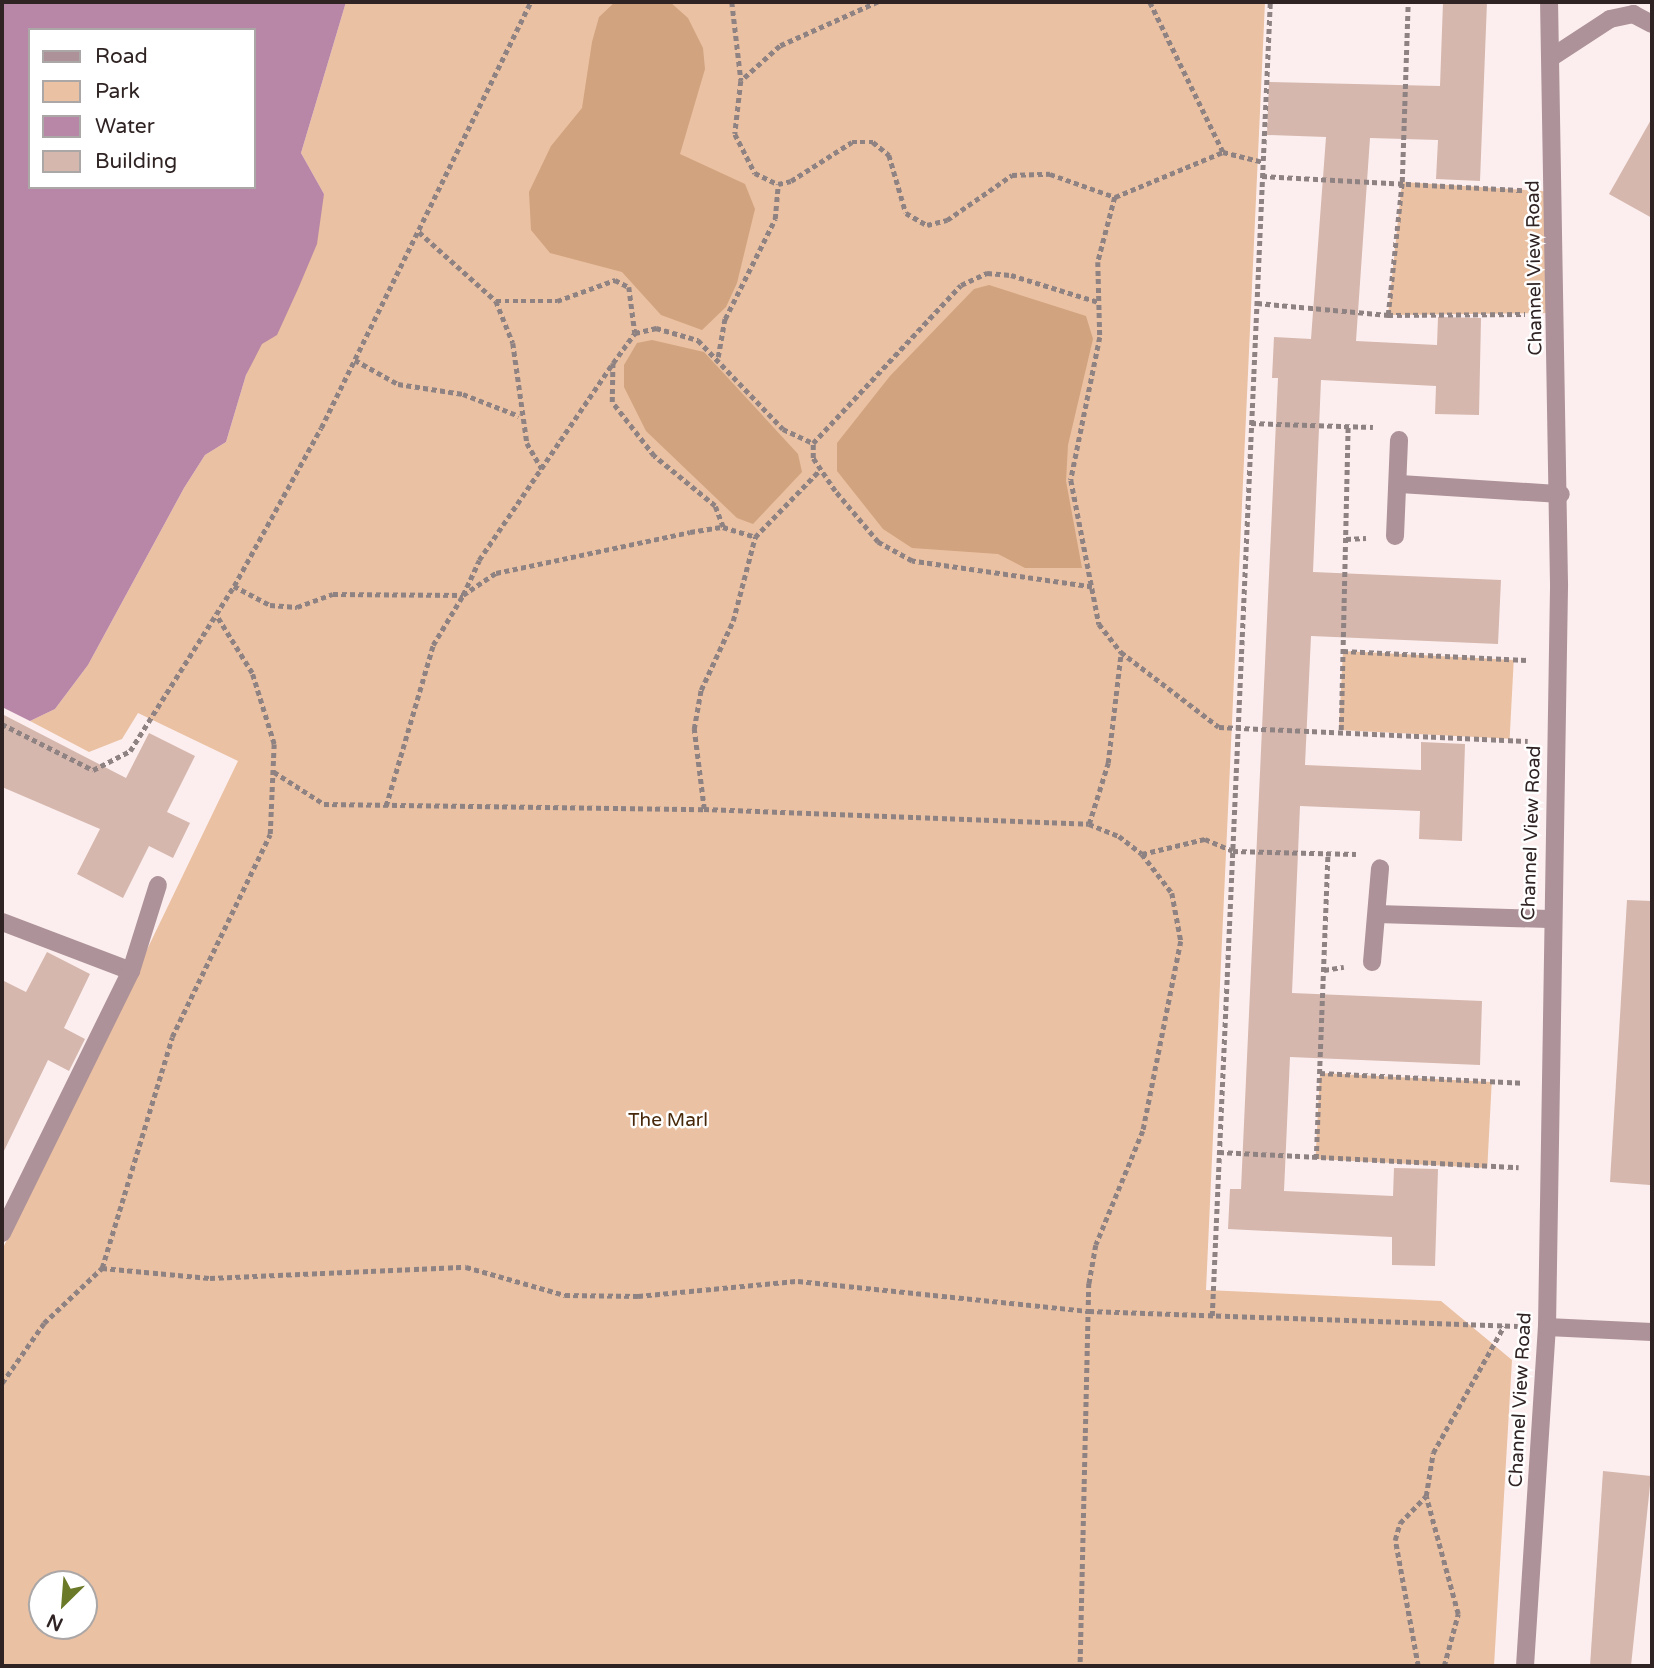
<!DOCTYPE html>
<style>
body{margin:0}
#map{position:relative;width:1654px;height:1668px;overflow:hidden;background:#fceeee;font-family:"Varela Round",sans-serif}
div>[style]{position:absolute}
.green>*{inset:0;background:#eac1a2;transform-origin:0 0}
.forest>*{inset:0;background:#d1a37f}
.water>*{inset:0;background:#b886a6}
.building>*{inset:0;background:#d5b7ad}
.path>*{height:4.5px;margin-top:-2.25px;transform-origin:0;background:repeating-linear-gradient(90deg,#8f8282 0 5px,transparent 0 8.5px)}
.service>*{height:18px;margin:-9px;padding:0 9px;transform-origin:9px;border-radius:9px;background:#ad9299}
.minor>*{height:18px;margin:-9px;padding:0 9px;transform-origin:9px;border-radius:9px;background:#ad9299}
span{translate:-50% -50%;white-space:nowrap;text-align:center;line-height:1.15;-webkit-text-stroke:5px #fff;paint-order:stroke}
.street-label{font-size:19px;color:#2f2323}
.park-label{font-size:19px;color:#47280a}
.frame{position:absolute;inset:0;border:4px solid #2f2323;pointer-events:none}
.legend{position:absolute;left:28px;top:28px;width:228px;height:161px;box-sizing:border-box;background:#fff;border:2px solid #aca7a7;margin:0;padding:9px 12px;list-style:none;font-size:21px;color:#2f2323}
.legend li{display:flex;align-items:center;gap:14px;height:35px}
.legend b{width:35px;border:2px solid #aca7a7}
.north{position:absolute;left:28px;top:1570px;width:70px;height:70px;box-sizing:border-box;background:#fff;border:2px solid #aca7a7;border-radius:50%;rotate:205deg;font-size:19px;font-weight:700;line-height:28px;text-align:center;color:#2f2323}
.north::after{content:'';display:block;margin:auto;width:24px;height:32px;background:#6b7a28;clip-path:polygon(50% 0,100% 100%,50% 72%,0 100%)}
</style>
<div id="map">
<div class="green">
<i style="clip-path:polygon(evenodd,346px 2px,1265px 2px,1206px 1290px,1441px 1301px,1512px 1360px,1494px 1666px,2px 1666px,2px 1250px,238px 761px,138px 713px,122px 739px,89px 752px,30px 721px,55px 709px,88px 665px,184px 488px,205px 455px,226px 442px,246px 375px,324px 194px,301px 153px,346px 2px,42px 1584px,84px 1584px,84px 1626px,42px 1626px,42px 1584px)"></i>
<i style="clip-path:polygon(1402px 182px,1556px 192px,1555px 313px,1388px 315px)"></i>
<i style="left:1343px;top:651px;width:171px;height:79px;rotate:3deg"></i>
<i style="left:1320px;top:1073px;width:172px;height:86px;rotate:3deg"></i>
</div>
<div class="forest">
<i style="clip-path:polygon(615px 2px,670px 2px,688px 18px,703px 48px,705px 69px,680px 154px,745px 184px,755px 209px,737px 283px,726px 307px,702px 330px,661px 315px,622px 272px,550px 253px,531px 230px,529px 192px,551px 146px,582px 108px,592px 42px,599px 17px)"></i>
<i style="clip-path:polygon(989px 285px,1086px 316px,1093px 339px,1068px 445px,1066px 481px,1082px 568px,1025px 568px,998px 554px,912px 548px,883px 529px,837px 471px,837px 443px,890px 376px,974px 289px)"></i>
<i style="clip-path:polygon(652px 340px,704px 352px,798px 454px,802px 472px,753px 524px,737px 518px,646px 431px,624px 387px,624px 365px,637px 343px)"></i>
</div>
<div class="water">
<i style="clip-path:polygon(evenodd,2px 2px,346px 2px,301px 153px,324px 194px,317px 244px,298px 289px,277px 335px,262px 344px,246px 375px,226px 442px,205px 455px,184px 488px,88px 665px,55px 709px,30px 721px,2px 707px,2px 2px,30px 30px,254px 30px,254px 187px,30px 187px,30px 30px)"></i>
</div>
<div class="building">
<i style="clip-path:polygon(1443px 2px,1487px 2px,1480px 181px,1436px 179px,1438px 140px,1370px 138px,1356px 341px,1437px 345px,1438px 317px,1481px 318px,1479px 415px,1435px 414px,1436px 386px,1321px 380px,1313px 572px,1501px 580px,1498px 644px,1311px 636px,1305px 765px,1421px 770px,1421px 742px,1465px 744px,1462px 841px,1419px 839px,1420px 811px,1300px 806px,1292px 993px,1482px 1001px,1480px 1065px,1290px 1057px,1284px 1191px,1393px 1196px,1394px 1168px,1438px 1169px,1435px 1266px,1392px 1265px,1392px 1237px,1228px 1229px,1230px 1189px,1241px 1189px,1278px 378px,1272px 378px,1274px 337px,1311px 339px,1326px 137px,1267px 135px,1269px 82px,1440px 86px)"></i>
<i style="clip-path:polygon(1652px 118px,1652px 218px,1609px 194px)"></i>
<i style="clip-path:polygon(2px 714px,126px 778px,149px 733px,195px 756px,167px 812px,190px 823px,173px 858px,149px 846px,123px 898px,77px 874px,100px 829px,2px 787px)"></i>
<i style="clip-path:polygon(1627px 900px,1652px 901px,1650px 1185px,1610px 1182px)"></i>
<i style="clip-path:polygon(47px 952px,90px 974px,64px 1028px,85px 1039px,69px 1071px,48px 1060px,2px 1155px,2px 980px,26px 992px)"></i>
<i style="clip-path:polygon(1603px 1471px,1651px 1476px,1631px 1666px,1590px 1666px)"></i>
</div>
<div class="path">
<i style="left:732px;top:2px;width:79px;rotate:83.4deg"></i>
<i style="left:878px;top:2px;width:107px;rotate:155.8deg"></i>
<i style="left:780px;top:46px;width:52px;rotate:138.1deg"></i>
<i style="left:741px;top:81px;width:53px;rotate:96.5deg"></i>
<i style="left:735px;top:134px;width:44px;rotate:62.9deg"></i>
<i style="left:755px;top:173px;width:25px;rotate:26deg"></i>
<i style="left:778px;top:184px;width:13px;rotate:-13deg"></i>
<i style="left:791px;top:181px;width:72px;rotate:-32.6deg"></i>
<i style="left:852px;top:142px;width:21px"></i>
<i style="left:873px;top:142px;width:21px;rotate:39deg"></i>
<i style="left:889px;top:155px;width:60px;rotate:73.7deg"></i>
<i style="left:906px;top:213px;width:24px;rotate:30deg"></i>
<i style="left:927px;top:225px;width:21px;rotate:-14deg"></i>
<i style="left:947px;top:220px;width:79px;rotate:-34.7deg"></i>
<i style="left:1012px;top:175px;width:38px;rotate:-2deg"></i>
<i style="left:1050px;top:174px;width:69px;rotate:19.5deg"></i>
<i style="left:1115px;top:197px;width:117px;rotate:-22.6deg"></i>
<i style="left:1223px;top:152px;width:41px;rotate:14deg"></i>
<i style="left:1150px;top:2px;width:167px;rotate:64deg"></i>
<i style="left:1262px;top:176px;width:262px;rotate:3.1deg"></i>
<i style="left:1115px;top:197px;width:67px;rotate:104.7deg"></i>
<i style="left:1098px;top:262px;width:75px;rotate:88.5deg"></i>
<i style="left:1100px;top:337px;width:146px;rotate:101.5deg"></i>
<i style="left:1071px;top:480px;width:147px;rotate:79deg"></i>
<i style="left:1099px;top:624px;width:36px;rotate:52deg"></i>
<i style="left:1121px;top:652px;width:123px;rotate:37.4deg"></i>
<i style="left:1219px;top:727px;width:309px;rotate:2.6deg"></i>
<i style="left:419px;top:232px;width:103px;rotate:41.9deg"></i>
<i style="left:496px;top:301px;width:61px"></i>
<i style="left:557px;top:301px;width:62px;rotate:-19.9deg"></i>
<i style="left:615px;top:280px;width:16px;rotate:27deg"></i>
<i style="left:629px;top:287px;width:46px;rotate:82.6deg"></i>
<i style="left:496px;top:301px;width:45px;rotate:68deg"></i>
<i style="left:513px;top:343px;width:101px;rotate:82deg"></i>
<i style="left:527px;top:443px;width:30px;rotate:60deg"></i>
<i style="left:1257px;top:303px;width:132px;rotate:5.2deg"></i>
<i style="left:1388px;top:315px;width:137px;rotate:-0.4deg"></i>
<i style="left:1388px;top:315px;width:134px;rotate:-84deg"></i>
<i style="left:1402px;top:182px;width:180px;rotate:-88.1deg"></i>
<i style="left:718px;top:357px;width:39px;rotate:-80deg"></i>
<i style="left:725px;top:319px;width:112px;rotate:-63.4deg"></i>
<i style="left:775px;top:219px;width:35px;rotate:-85deg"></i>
<i style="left:355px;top:360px;width:49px;rotate:29.2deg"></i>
<i style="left:398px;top:384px;width:66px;rotate:8.7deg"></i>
<i style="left:463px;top:394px;width:60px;rotate:21.4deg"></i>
<i style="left:1251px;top:423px;width:122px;rotate:1.9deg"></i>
<i style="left:723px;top:527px;width:22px;rotate:-111deg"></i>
<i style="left:715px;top:506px;width:79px;rotate:-140.7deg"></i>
<i style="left:654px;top:456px;width:68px;rotate:-127.9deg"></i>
<i style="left:612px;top:402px;width:39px;rotate:-89deg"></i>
<i style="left:613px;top:363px;width:37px;rotate:-54deg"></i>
<i style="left:635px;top:333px;width:22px;rotate:-13deg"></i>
<i style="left:656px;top:328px;width:44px;rotate:15.9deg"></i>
<i style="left:698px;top:340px;width:123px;rotate:46.3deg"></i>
<i style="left:783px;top:429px;width:33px;rotate:25deg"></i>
<i style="left:1346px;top:539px;width:20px;rotate:-3deg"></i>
<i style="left:234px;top:586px;width:41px;rotate:27.8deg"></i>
<i style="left:270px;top:605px;width:27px;rotate:4deg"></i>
<i style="left:297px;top:607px;width:38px;rotate:-20deg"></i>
<i style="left:333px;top:594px;width:130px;rotate:0.4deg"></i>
<i style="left:463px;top:595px;width:38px;rotate:-65deg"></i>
<i style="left:479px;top:560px;width:238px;rotate:-55.8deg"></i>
<i style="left:1092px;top:587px;width:182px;rotate:-171.8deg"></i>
<i style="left:912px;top:561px;width:39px;rotate:-151deg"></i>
<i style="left:878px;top:542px;width:67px;rotate:-130.1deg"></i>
<i style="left:835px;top:491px;width:40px;rotate:-124deg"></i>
<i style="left:813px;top:458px;width:15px;rotate:-90deg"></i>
<i style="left:813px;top:443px;width:216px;rotate:-46.9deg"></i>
<i style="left:961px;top:285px;width:29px;rotate:-25deg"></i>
<i style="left:987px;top:273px;width:24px;rotate:5deg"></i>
<i style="left:1011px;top:275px;width:92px;rotate:17.1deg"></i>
<i style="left:1343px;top:651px;width:185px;rotate:2.8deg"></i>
<i style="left:2px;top:724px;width:102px;rotate:26.8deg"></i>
<i style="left:93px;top:770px;width:42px;rotate:-27.2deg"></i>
<i style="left:130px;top:751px;width:195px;rotate:-57.8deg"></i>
<i style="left:234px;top:586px;width:180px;rotate:-61.2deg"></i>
<i style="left:321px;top:428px;width:475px;rotate:-63.8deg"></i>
<i style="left:1341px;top:730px;width:305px;rotate:-88.7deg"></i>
<i style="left:274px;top:772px;width:59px;rotate:32.6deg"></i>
<i style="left:324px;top:804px;width:380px;rotate:0.8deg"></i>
<i style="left:704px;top:809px;width:385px;rotate:2.2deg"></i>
<i style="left:1089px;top:824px;width:32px;rotate:22deg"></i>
<i style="left:1119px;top:836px;width:29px;rotate:38deg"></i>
<i style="left:1142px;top:854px;width:49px;rotate:52.4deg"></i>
<i style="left:1172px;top:893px;width:49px;rotate:79.4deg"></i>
<i style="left:1181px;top:941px;width:194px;rotate:101.3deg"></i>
<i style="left:1143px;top:1131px;width:123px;rotate:112.4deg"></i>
<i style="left:1096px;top:1245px;width:39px;rotate:100deg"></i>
<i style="left:1089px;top:1283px;width:383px;rotate:91.3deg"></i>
<i style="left:386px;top:806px;width:168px;rotate:-73.7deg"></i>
<i style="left:433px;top:645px;width:58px;rotate:-59deg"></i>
<i style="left:463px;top:595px;width:40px;rotate:-34deg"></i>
<i style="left:496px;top:573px;width:198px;rotate:-11.9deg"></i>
<i style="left:690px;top:532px;width:33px;rotate:-9deg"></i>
<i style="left:723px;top:527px;width:34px;rotate:17deg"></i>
<i style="left:704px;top:809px;width:81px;rotate:-97.1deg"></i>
<i style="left:694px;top:729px;width:40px;rotate:-80deg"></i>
<i style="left:701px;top:690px;width:76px;rotate:-65.1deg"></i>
<i style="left:733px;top:621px;width:87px;rotate:-75.3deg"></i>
<i style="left:755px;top:537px;width:92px;rotate:-45.9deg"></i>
<i style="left:1089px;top:824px;width:64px;rotate:-72.7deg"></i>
<i style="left:1108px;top:763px;width:112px;rotate:-83.3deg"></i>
<i style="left:1142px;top:854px;width:65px;rotate:-13.4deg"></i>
<i style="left:1205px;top:839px;width:30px;rotate:23deg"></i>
<i style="left:1233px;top:851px;width:123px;rotate:1.4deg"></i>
<i style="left:1324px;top:970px;width:20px;rotate:-9deg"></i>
<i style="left:1320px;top:1073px;width:202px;rotate:2.8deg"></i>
<i style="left:1219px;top:1152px;width:300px;rotate:2.9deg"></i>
<i style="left:1316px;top:1159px;width:306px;rotate:-87.8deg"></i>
<i style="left:102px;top:1268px;width:241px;rotate:-73.1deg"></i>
<i style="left:172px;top:1037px;width:225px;rotate:-64.2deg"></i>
<i style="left:270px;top:834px;width:90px;rotate:-87.5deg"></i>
<i style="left:274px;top:744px;width:74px;rotate:-107.2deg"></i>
<i style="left:252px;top:673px;width:68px;rotate:-121.8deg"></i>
<i style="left:1212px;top:1316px;width:1315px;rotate:-87.47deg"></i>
<i style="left:2px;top:1383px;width:73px;rotate:-55deg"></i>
<i style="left:44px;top:1323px;width:80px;rotate:-43.5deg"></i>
<i style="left:102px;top:1268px;width:108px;rotate:5.3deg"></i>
<i style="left:210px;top:1278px;width:256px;rotate:-2.5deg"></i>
<i style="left:466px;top:1267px;width:103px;rotate:15.8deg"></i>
<i style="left:565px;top:1295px;width:73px;rotate:0.8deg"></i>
<i style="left:638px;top:1296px;width:161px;rotate:-5.4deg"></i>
<i style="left:798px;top:1281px;width:293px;rotate:5.9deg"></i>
<i style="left:1089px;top:1311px;width:429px;rotate:2deg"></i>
<i style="left:1418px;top:1666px;width:128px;rotate:-100.3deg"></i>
<i style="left:1395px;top:1540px;width:18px;rotate:-74deg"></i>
<i style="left:1400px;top:1523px;width:37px;rotate:-46deg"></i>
<i style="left:1444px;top:1666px;width:54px;rotate:-74.9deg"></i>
<i style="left:1458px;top:1614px;width:122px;rotate:-105.2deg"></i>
<i style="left:1426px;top:1496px;width:44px;rotate:-80.8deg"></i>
<i style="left:1433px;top:1453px;width:145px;rotate:-60.8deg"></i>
</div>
<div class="service">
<i style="left:1552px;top:57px;width:69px;rotate:-33.2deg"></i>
<i style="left:1610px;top:19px;width:24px;rotate:-12deg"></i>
<i style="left:1633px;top:14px;width:21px;rotate:28deg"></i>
<i style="left:2px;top:922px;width:138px;rotate:20.8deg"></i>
<i style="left:2px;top:1233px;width:292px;rotate:-63.8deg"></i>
<i style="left:131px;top:971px;width:90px;rotate:-72.6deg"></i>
</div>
<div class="minor">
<i style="left:1400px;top:484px;width:161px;rotate:3.6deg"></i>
<i style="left:1395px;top:536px;width:96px;rotate:-87.6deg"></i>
<i style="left:1377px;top:914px;width:172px;rotate:1.7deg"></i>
<i style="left:1372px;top:962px;width:94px;rotate:-85.1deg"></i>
<i style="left:1547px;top:1327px;width:105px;rotate:2.7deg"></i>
<i style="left:1525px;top:1666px;width:340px;rotate:-86.3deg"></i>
<i style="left:1547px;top:1327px;width:743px;rotate:-89.07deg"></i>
<i style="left:1559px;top:584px;width:582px;rotate:-90.98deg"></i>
</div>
<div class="street-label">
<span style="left:1535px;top:268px;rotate:-91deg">Channel View Road</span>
<span style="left:1532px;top:833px;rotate:-88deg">Channel View Road</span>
<span style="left:1521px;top:1400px;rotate:-87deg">Channel View Road</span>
</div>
<div class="park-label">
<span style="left:668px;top:1121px">The Marl</span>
</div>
<div class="frame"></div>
<ul class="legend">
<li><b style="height:9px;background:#ad9299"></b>Road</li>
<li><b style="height:19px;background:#eac1a2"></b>Park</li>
<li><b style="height:19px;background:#b886a6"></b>Water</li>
<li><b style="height:19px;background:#d5b7ad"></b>Building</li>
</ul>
<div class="north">N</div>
</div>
